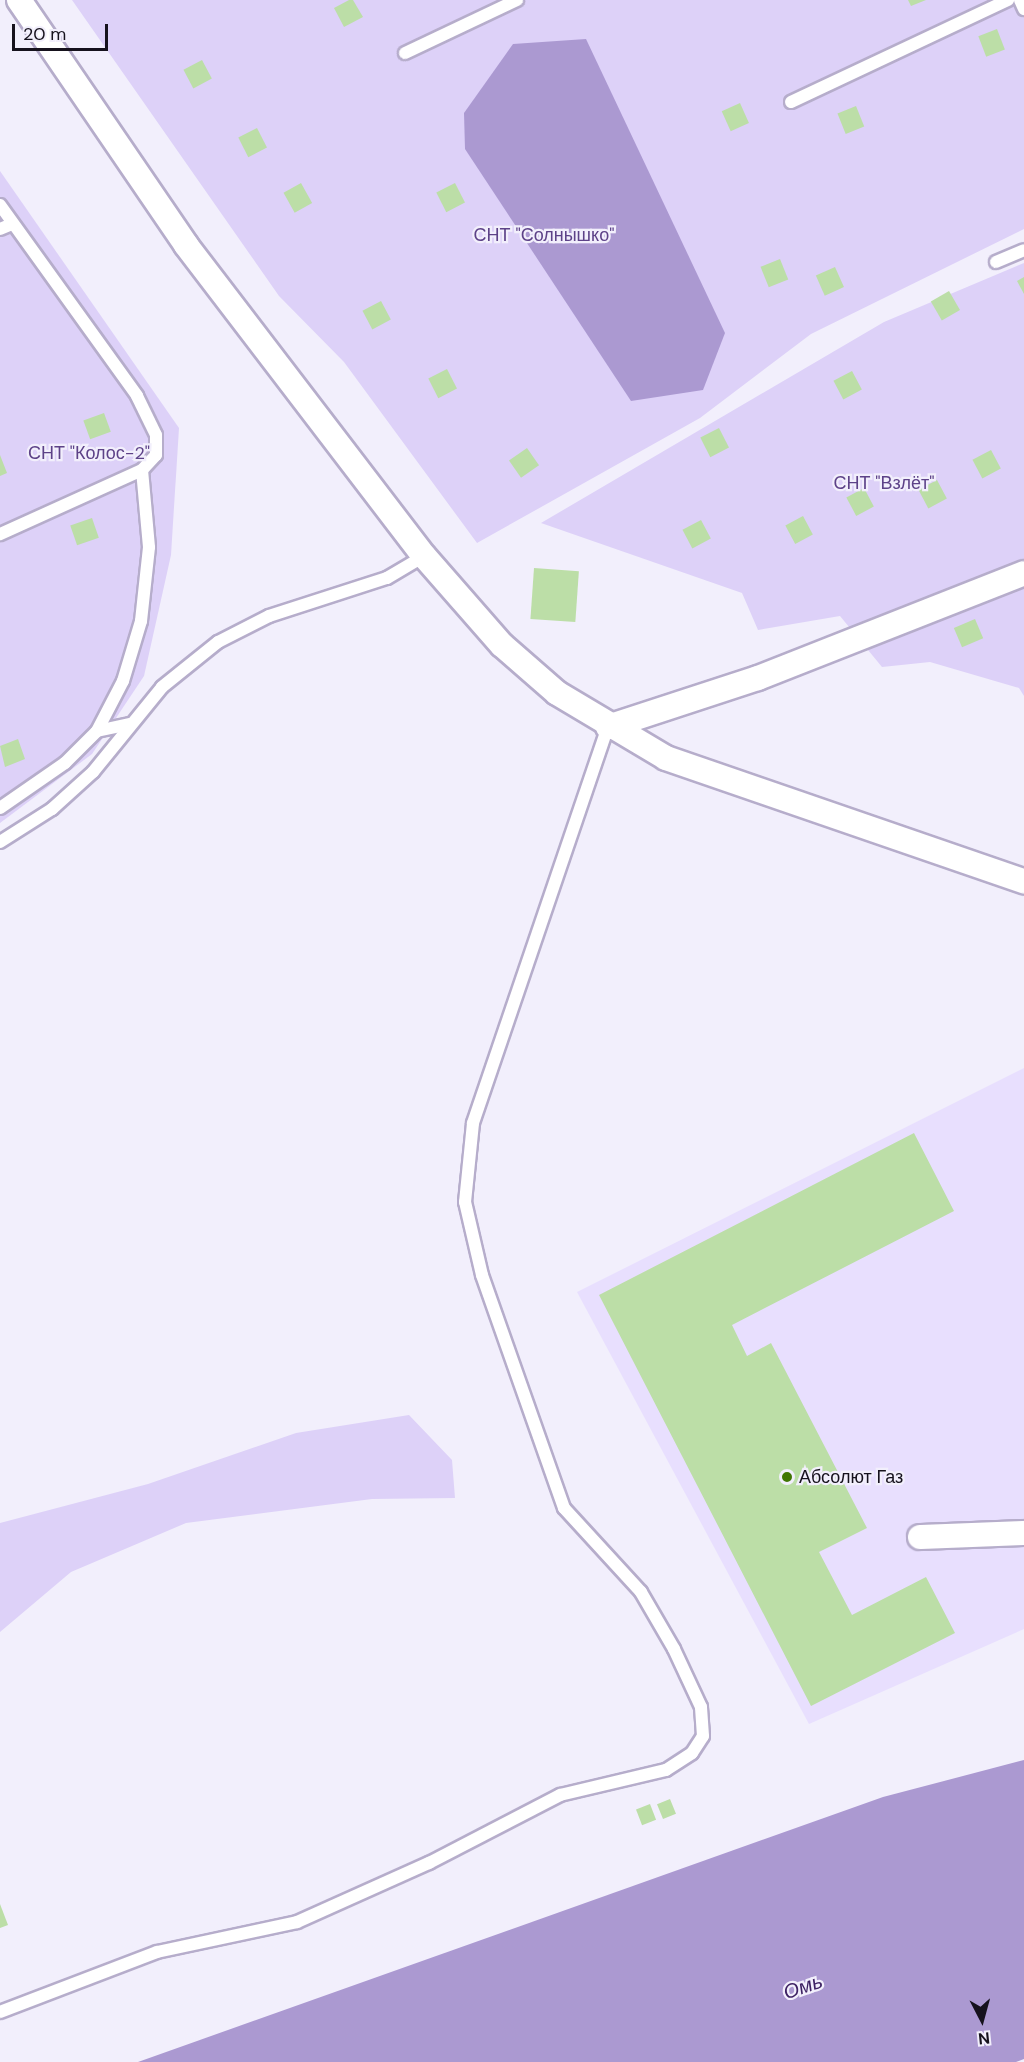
<!DOCTYPE html>
<meta charset="utf-8">
<style>
body{margin:0}
#map{position:relative;width:1024px;height:2062px;overflow:hidden;background:#f2effc;font-family:"DM Sans",sans-serif}
div>[style]{position:absolute}
.built>*{inset:0;background:#e8dffe}
.green>*{inset:0;background:#ddd1f8}
.water>*{inset:0;background:#ab99d1}
.building>*{inset:0;background:#bcdea7;transform-origin:0 0}
.roads{filter:drop-shadow(2px 0 #b6adcb) drop-shadow(-2px 0 #b6adcb) drop-shadow(0 2px #b6adcb) drop-shadow(0 -2px #b6adcb)}
.service>*{height:12px;margin:-6px;padding:0 6px;transform-origin:6px;border-radius:6px;background:#fff}
.minor>*{height:24px;margin:-12px;padding:0 12px;transform-origin:12px;border-radius:12px;background:#fff}
.dots>*{width:16px;height:16px;translate:-50% -50%;box-sizing:border-box;border:3px solid #f2effc;border-radius:50%}
span{translate:-50% -50%;white-space:nowrap;text-align:center;line-height:1.15;-webkit-text-stroke:4.5px #f2effc;paint-order:stroke}
.park-label{font-size:18px;color:#5d4288}
.poi-label{font-size:18px;color:#16121d}
.left{translate:0 -50%;text-align:left}
.water-label{font-size:20px;color:#3d2163;font-style:italic}
.north{position:absolute;left:952px;top:1990px;width:60px;height:60px;-webkit-text-stroke:4px #f2effc;paint-order:stroke;rotate:174deg;font-size:16px;font-weight:700;line-height:24px;text-align:center;color:#16121d}
.north::after{content:'';display:block;margin:auto;width:21px;height:27px;background:#16121d;clip-path:polygon(50% 0,100% 100%,50% 72%,0 100%)}
.scale{position:absolute;left:12px;top:24px;width:96px;height:27px;box-sizing:border-box;border:3px solid #16121d;border-top:0;padding-left:8px;font-size:18px;line-height:21px;white-space:nowrap;color:#16121d;-webkit-text-stroke:4px #f2effc;paint-order:stroke}
</style>
<div id="map">
<div class="built">
<i style="clip-path:polygon(1024px 1068px,1024px 1629px,809px 1724px,577px 1292px)"></i>
</div>
<div class="green">
<i style="clip-path:polygon(72px 0,1024px 0,1024px 229px,811px 334px,700px 418px,477px 543px,344px 362px,279px 296px)"></i>
<i style="clip-path:polygon(0 171px,179px 428px,171px 555px,144px 676px,92px 754px,0 823px)"></i>
<i style="clip-path:polygon(1024px 263px,1024px 696px,1019px 688px,930px 662px,882px 667px,840px 616px,758px 630px,742px 593px,541px 523px,884px 322px)"></i>
<i style="clip-path:polygon(409px 1415px,452px 1460px,455px 1498px,372px 1499px,186px 1523px,71px 1572px,0 1632px,0 1523px,148px 1484px,296px 1433px)"></i>
</div>
<div class="water">
<i style="clip-path:polygon(586px 39px,725px 333px,703px 390px,631px 401px,465px 149px,464px 113px,513px 44px)"></i>
<i style="clip-path:polygon(1024px 1760px,1024px 2059px,1016px 2062px,138px 2062px,883px 1797px)"></i>
</div>
<div class="building">
<i style="clip-path:polygon(349px 0,353px 0,363px 17px,344px 27px,334px 8px)"></i>
<i style="clip-path:polygon(908px 0,926px 0,911px 6px)"></i>
<i style="left:997px;top:29px;width:22px;height:20px;rotate:69deg"></i>
<i style="left:202px;top:60px;width:21px;height:21px;rotate:62deg"></i>
<i style="left:740px;top:103px;width:22px;height:20px;rotate:66deg"></i>
<i style="left:856px;top:106px;width:22px;height:20px;rotate:68deg"></i>
<i style="left:257px;top:128px;width:22px;height:21px;rotate:63deg"></i>
<i style="left:301px;top:183px;width:23px;height:20px;rotate:61deg"></i>
<i style="left:455px;top:183px;width:22px;height:21px;rotate:63deg"></i>
<i style="left:780px;top:259px;width:22px;height:21px;rotate:68deg"></i>
<i style="left:835px;top:267px;width:22px;height:21px;rotate:66deg"></i>
<i style="clip-path:polygon(1024px 277px,1024px 294px,1017px 281px)"></i>
<i style="left:949px;top:291px;width:22px;height:21px;rotate:60deg"></i>
<i style="left:381px;top:301px;width:21px;height:21px;rotate:62deg"></i>
<i style="left:447px;top:369px;width:22px;height:21px;rotate:63deg"></i>
<i style="left:852px;top:371px;width:21px;height:21px;rotate:62deg"></i>
<i style="left:104px;top:413px;width:20px;height:22px;rotate:70deg"></i>
<i style="left:719px;top:428px;width:22px;height:21px;rotate:63deg"></i>
<i style="left:527px;top:448px;width:21px;height:22px;rotate:55deg"></i>
<i style="left:991px;top:450px;width:21px;height:21px;rotate:62deg"></i>
<i style="clip-path:polygon(0 455px,7px 473px,0 476px)"></i>
<i style="left:937px;top:480px;width:21px;height:21px;rotate:62deg"></i>
<i style="left:864px;top:488px;width:21px;height:20px;rotate:62deg"></i>
<i style="left:803px;top:516px;width:21px;height:20px;rotate:62deg"></i>
<i style="left:92px;top:518px;width:21px;height:23px;rotate:71deg"></i>
<i style="left:701px;top:520px;width:21px;height:21px;rotate:62deg"></i>
<i style="left:534px;top:568px;width:45px;height:51px;rotate:4deg"></i>
<i style="left:975px;top:619px;width:21px;height:23px;rotate:67deg"></i>
<i style="clip-path:polygon(18px 739px,25px 759px,5px 767px,0 746px)"></i>
<i style="clip-path:polygon(914px 1133px,954px 1211px,732px 1325px,747px 1356px,771px 1343px,867px 1528px,819px 1552px,852px 1615px,926px 1577px,955px 1633px,811px 1706px,599px 1295px)"></i>
<i style="left:670px;top:1799px;width:16px;height:14px;rotate:68deg"></i>
<i style="left:650px;top:1804px;width:17px;height:15px;rotate:69deg"></i>
<i style="clip-path:polygon(0 1904px,8px 1925px,0 1928px)"></i>
</div>
<div class="roads">
<div class="service">
<i style="left:1020px;top:0;width:10px;rotate:66deg"></i>
<i style="left:405px;top:53px;width:124px;rotate:-25.3deg"></i>
<i style="left:791px;top:102px;width:240px;rotate:-25.2deg"></i>
<i style="left:0;top:205px;width:235px;rotate:54.3deg"></i>
<i style="left:137px;top:396px;width:43px;rotate:64deg"></i>
<i style="left:156px;top:435px;width:20px;rotate:90deg"></i>
<i style="left:156px;top:455px;width:21px;rotate:133deg"></i>
<i style="left:142px;top:470px;width:156px;rotate:155.7deg"></i>
<i style="left:0;top:229px;width:13px;rotate:-23deg"></i>
<i style="left:996px;top:262px;width:30px;rotate:-23deg"></i>
<i style="left:97px;top:731px;width:34px;rotate:-12deg"></i>
<i style="left:0;top:808px;width:79px;rotate:-34.7deg"></i>
<i style="left:65px;top:763px;width:45px;rotate:-45deg"></i>
<i style="left:97px;top:731px;width:56px;rotate:-62.5deg"></i>
<i style="left:123px;top:681px;width:63px;rotate:-73.3deg"></i>
<i style="left:141px;top:621px;width:74px;rotate:-83.8deg"></i>
<i style="left:149px;top:547px;width:77px;rotate:-95.2deg"></i>
<i style="left:0;top:842px;width:62px;rotate:-32.4deg"></i>
<i style="left:52px;top:809px;width:55px;rotate:-42.1deg"></i>
<i style="left:93px;top:772px;width:109px;rotate:-50.9deg"></i>
<i style="left:162px;top:687px;width:72px;rotate:-38.8deg"></i>
<i style="left:218px;top:642px;width:57px;rotate:-27deg"></i>
<i style="left:269px;top:616px;width:124px;rotate:-17.9deg"></i>
<i style="left:387px;top:578px;width:43px;rotate:-30.7deg"></i>
<i style="left:0;top:2012px;width:168px;rotate:-20.9deg"></i>
<i style="left:157px;top:1952px;width:143px;rotate:-12.1deg"></i>
<i style="left:297px;top:1922px;width:145px;rotate:-24.1deg"></i>
<i style="left:429px;top:1863px;width:148px;rotate:-27.4deg"></i>
<i style="left:560px;top:1795px;width:109px;rotate:-13.3deg"></i>
<i style="left:666px;top:1770px;width:31px;rotate:-33deg"></i>
<i style="left:692px;top:1753px;width:20px;rotate:-57deg"></i>
<i style="left:703px;top:1736px;width:29px;rotate:-94deg"></i>
<i style="left:701px;top:1707px;width:64px;rotate:-115deg"></i>
<i style="left:674px;top:1649px;width:66px;rotate:-120.1deg"></i>
<i style="left:641px;top:1592px;width:114px;rotate:-132.5deg"></i>
<i style="left:564px;top:1508px;width:247px;rotate:-109.4deg"></i>
<i style="left:482px;top:1275px;width:75px;rotate:-103.1deg"></i>
<i style="left:465px;top:1202px;width:79px;rotate:-84.2deg"></i>
<i style="left:473px;top:1123px;width:418px;rotate:-71.2deg"></i>
</div>
<div class="minor">
<i style="left:19px;top:0;width:297px;rotate:55.7deg"></i>
<i style="left:186px;top:245px;width:392px;rotate:52.6deg"></i>
<i style="left:424px;top:556px;width:118px;rotate:48.8deg"></i>
<i style="left:502px;top:645px;width:73px;rotate:41.1deg"></i>
<i style="left:557px;top:693px;width:127px;rotate:30.8deg"></i>
<i style="left:666px;top:758px;width:379px;rotate:19deg"></i>
<i style="left:608px;top:727px;width:158px;rotate:-18.1deg"></i>
<i style="left:758px;top:678px;width:286px;rotate:-21.5deg"></i>
<i style="left:920px;top:1537px;width:104px;rotate:-2.2deg"></i>
</div>
</div>
<div class="dots">
<i style="left:787px;top:1477px;background:#407603"></i>
</div>
<div class="park-label">
<span style="left:544px;top:235px">СНТ "Солнышко"</span>
<span style="left:89px;top:453px">СНТ "Колос-2"</span>
<span style="left:884px;top:483px">СНТ "Взлёт"</span>
</div>
<div class="poi-label">
<span class="left" style="left:799px;top:1477px">Абсолют Газ</span>
</div>
<div class="water-label">
<span style="left:803px;top:1987px;rotate:-19deg">Омь</span>
</div>
<div class="north">N</div>
<div class="scale">20 m</div>
</div>
